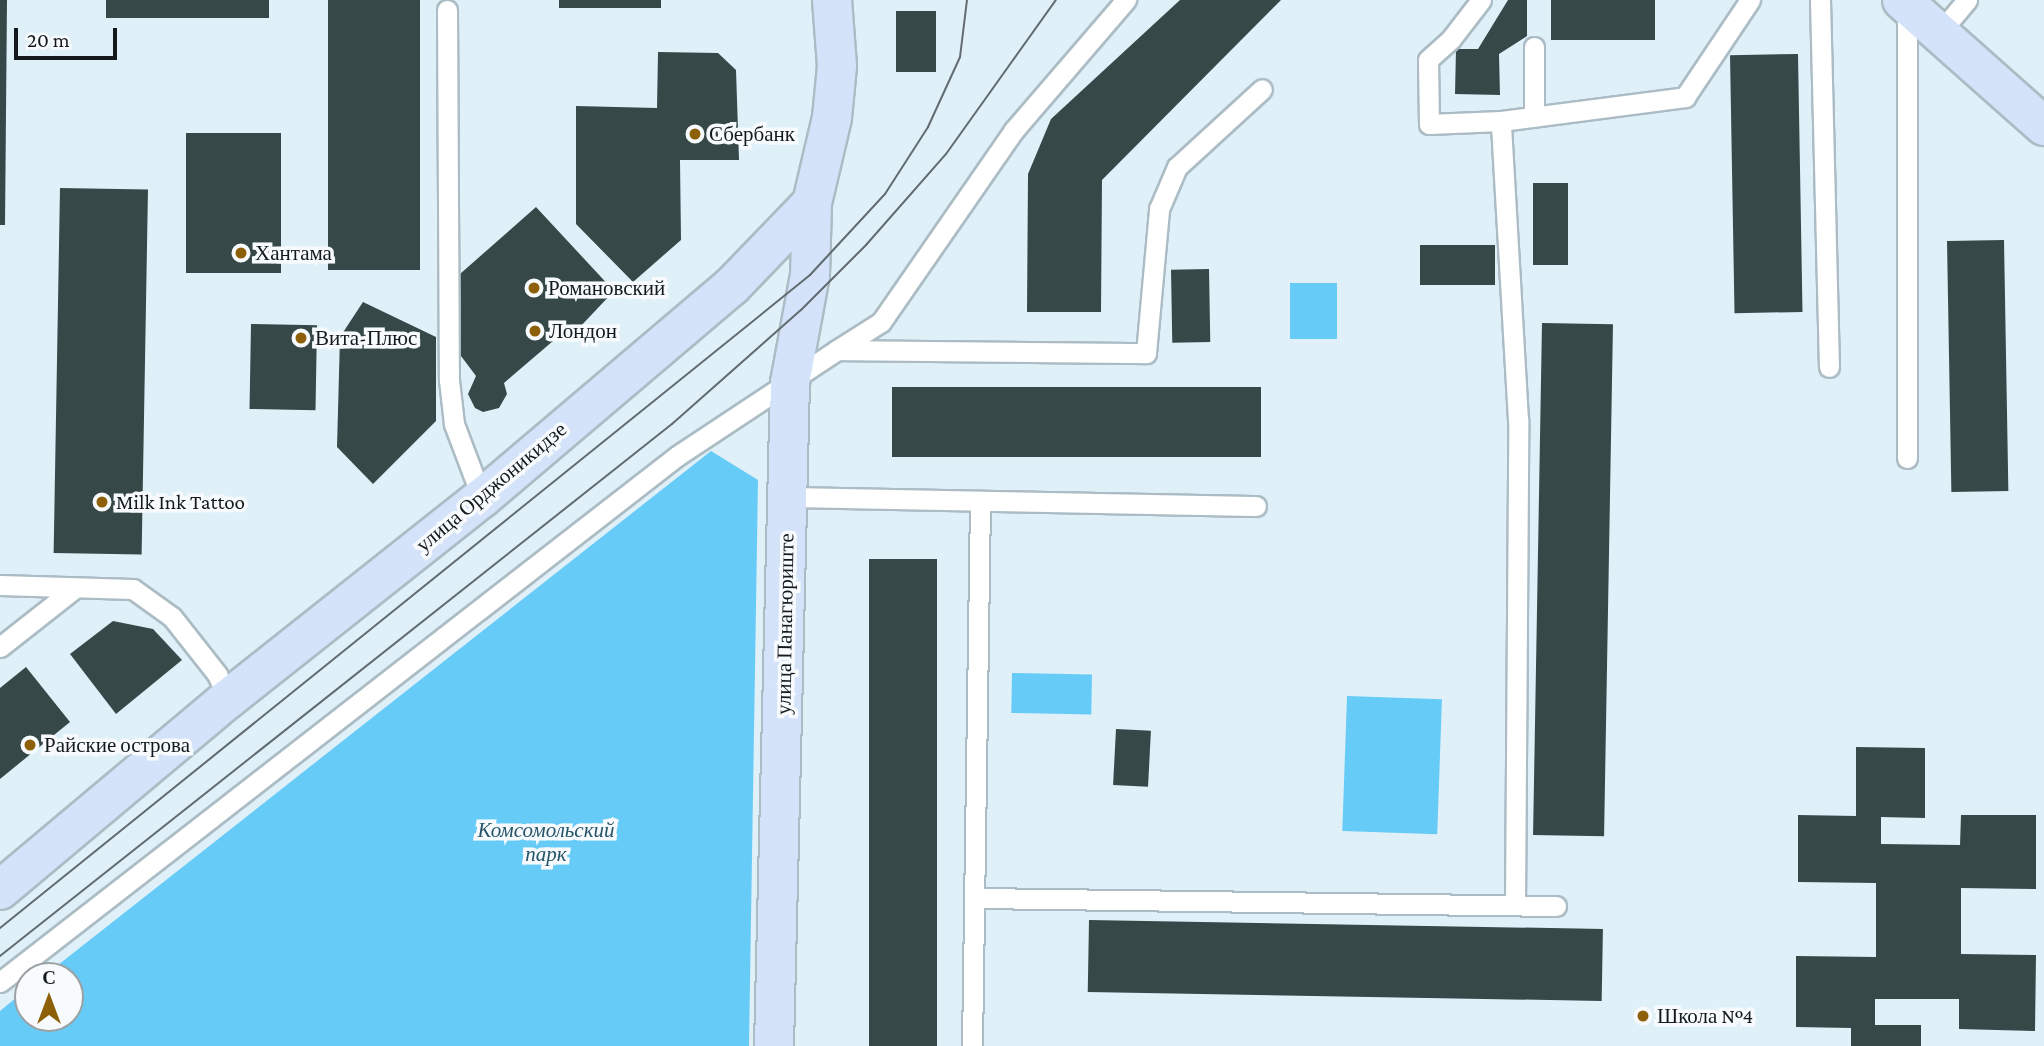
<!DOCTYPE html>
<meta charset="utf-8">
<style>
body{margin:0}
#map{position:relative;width:2044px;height:1046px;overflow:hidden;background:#e0f0f9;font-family:"Crimson Pro",serif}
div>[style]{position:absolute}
.green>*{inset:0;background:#67cbf8;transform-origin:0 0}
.building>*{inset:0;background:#374849;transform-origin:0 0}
.roads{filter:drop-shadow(2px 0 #acbcc4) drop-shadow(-2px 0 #acbcc4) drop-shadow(0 2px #acbcc4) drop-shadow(0 -2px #acbcc4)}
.lane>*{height:19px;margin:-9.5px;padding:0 9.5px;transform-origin:9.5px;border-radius:9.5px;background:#fff}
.secondary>*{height:38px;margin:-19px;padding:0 19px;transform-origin:19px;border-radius:19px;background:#d4e2fa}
.tram>*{height:2px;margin:-1px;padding:0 1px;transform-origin:1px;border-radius:1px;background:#616b70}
.dots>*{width:19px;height:19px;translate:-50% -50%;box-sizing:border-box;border:4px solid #f8fbfd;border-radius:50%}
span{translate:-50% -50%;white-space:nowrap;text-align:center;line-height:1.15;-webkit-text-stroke:7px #f8fbfd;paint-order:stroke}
.poi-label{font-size:21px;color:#13191c}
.left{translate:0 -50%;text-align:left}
.street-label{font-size:21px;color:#13191c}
.park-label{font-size:21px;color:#26556a;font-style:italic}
.north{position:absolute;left:14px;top:962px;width:70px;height:70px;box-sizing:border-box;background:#f8fbfd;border:2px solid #9ca1a3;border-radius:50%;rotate:0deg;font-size:19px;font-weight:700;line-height:28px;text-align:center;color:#13191c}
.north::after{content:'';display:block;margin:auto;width:24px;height:32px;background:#8e5f09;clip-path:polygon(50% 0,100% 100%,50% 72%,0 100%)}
.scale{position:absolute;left:14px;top:28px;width:103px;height:32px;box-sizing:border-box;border:4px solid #13191c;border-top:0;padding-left:9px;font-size:21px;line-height:24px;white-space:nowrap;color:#13191c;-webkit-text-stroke:5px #f8fbfd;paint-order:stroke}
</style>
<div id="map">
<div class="green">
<i style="left:1290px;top:283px;width:47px;height:56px"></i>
<i style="clip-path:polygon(711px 451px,758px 480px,749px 1046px,0 1046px,0 1011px,28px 988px,28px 1018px,70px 1018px,70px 976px,44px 976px)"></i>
<i style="left:1012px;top:673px;width:80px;height:40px;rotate:1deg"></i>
<i style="left:1347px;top:696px;width:95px;height:135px;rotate:2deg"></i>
</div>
<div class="building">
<i style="clip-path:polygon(0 0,7px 0,5px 225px,0 225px)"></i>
<i style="left:106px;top:0;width:163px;height:18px"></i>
<i style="left:328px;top:0;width:92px;height:270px"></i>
<i style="left:559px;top:0;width:102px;height:8px"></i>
<i style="clip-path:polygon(1180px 0,1281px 0,1102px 180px,1101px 312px,1027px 312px,1028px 174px,1051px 119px)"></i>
<i style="clip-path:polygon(1508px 0,1527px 0,1527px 36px,1499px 54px,1500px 95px,1455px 94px,1456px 49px,1478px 49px)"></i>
<i style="left:1551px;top:0;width:104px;height:40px"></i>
<i style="left:896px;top:11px;width:40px;height:61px"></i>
<i style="clip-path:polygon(658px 52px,718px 53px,736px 70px,739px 160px,680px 160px,681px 240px,633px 282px,576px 224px,576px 106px,657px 108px)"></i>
<i style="left:1798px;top:54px;width:258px;height:68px;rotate:89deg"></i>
<i style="left:281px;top:133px;width:140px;height:95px;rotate:90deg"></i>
<i style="left:1533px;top:183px;width:35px;height:82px"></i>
<i style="left:60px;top:188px;width:88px;height:365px;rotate:1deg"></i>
<i style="clip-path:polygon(536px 207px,614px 291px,578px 329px,553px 341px,504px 383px,507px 394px,499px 408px,483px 412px,475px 408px,468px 394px,476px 376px,461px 356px,460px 274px)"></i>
<i style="left:2004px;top:240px;width:251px;height:57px;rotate:89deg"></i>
<i style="left:1495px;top:245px;width:40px;height:75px;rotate:90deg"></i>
<i style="left:1209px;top:269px;width:73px;height:38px;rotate:89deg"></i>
<i style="clip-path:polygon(363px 302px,436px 337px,436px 421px,373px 484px,337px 447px,340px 337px)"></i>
<i style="left:1542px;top:323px;width:71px;height:512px;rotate:1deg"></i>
<i style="left:251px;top:324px;width:66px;height:85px;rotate:1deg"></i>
<i style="left:892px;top:387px;width:369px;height:70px"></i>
<i style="left:869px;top:559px;width:68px;height:487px"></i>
<i style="clip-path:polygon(113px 621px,153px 629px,182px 660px,116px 714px,70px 654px)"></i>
<i style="clip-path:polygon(26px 667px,70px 722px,0 779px,0 688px)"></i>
<i style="left:1116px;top:729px;width:35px;height:56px;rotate:3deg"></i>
<i style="clip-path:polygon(1856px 747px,1925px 748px,1925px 818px,1881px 817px,1881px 844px,1960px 845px,1961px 815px,2036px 815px,2036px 889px,1961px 888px,1961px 954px,2036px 955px,2035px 1031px,1959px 1029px,1959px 999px,1875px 999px,1875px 1025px,1921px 1025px,1921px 1046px,1851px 1046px,1851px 1028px,1796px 1027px,1796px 956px,1876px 957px,1876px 883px,1798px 882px,1798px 815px,1856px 816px)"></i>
<i style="left:1089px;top:920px;width:514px;height:72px;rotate:1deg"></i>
</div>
<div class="roads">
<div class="lane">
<i style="left:1481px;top:0;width:49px;rotate:127.6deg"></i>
<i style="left:1451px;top:39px;width:31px;rotate:138deg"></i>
<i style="left:1428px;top:60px;width:64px;rotate:89.1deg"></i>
<i style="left:1429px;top:124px;width:72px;rotate:-2.4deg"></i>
<i style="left:1820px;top:0;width:367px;rotate:88.6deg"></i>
<i style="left:1907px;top:5px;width:453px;rotate:90deg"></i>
<i style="left:447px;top:10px;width:370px;rotate:89.7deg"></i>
<i style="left:449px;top:380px;width:44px;rotate:83.5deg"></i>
<i style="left:454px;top:424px;width:79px;rotate:69.3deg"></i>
<i style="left:1940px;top:32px;width:42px;rotate:-49.8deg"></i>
<i style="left:1534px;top:47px;width:70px;rotate:90deg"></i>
<i style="left:837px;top:350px;width:52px;rotate:-32.5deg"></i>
<i style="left:881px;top:322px;width:234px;rotate:-55.3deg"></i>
<i style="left:1014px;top:130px;width:172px;rotate:-49.3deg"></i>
<i style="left:787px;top:497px;width:469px;rotate:1.1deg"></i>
<i style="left:0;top:585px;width:133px;rotate:1.7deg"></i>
<i style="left:133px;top:589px;width:48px;rotate:35.7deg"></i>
<i style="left:172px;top:617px;width:73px;rotate:51.7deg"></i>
<i style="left:217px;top:674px;width:27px;rotate:66deg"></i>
<i style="left:0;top:647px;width:95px;rotate:-38.2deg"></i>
<i style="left:977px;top:898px;width:579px;rotate:0.79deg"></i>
<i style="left:1515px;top:904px;width:484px;rotate:-89.6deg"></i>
<i style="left:1518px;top:420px;width:299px;rotate:-93.3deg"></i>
<i style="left:1501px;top:121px;width:186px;rotate:-7.4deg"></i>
<i style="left:1685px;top:97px;width:117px;rotate:-56.2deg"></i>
<i style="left:0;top:982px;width:857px;rotate:-37.85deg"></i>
<i style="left:677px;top:456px;width:192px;rotate:-33.5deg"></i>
<i style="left:837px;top:350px;width:309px;rotate:0.6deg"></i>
<i style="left:1146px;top:353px;width:145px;rotate:-84.8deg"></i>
<i style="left:1159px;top:209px;width:46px;rotate:-66.8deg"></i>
<i style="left:1177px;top:167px;width:115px;rotate:-42.5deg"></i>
<i style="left:972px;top:1046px;width:544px;rotate:-89.16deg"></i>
</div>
<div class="secondary">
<i style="left:1902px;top:0;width:190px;rotate:41.6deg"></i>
<i style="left:0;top:890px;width:297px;rotate:-40deg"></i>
<i style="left:228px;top:699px;width:324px;rotate:-38.4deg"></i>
<i style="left:482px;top:498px;width:328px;rotate:-40.3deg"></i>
<i style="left:732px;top:286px;width:115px;rotate:-46.1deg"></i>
<i style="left:812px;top:203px;width:87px;rotate:-76.8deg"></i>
<i style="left:832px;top:118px;width:52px;rotate:-84.5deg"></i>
<i style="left:837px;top:66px;width:66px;rotate:-94.3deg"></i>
<i style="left:774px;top:1046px;width:663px;rotate:-88.62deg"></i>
<i style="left:790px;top:383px;width:110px;rotate:-79.5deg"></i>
<i style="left:810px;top:275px;width:72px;rotate:-88.4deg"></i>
</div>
</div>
<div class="tram">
<i style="left:0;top:928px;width:1040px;rotate:-38.87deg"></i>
<i style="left:810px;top:275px;width:110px;rotate:-47.2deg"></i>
<i style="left:885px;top:194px;width:80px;rotate:-57.3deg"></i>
<i style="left:928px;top:127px;width:77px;rotate:-65.4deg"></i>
<i style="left:960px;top:57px;width:57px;rotate:-83deg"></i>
<i style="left:0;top:956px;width:857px;rotate:-38.37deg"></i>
<i style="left:672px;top:424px;width:172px;rotate:-41.5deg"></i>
<i style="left:801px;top:310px;width:92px;rotate:-45deg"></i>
<i style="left:866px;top:245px;width:121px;rotate:-48.7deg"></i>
<i style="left:946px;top:154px;width:189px;rotate:-54.5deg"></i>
</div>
<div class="dots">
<i style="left:695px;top:134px;background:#8e5f09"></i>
<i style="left:241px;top:253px;background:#8e5f09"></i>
<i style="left:534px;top:288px;background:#8e5f09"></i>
<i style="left:535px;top:331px;background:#8e5f09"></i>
<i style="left:301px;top:338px;background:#8e5f09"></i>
<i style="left:102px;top:502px;background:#8e5f09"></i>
<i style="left:30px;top:745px;background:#8e5f09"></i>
<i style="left:1643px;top:1016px;background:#8e5f09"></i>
</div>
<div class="poi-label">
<span class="left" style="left:709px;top:134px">Сбербанк</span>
<span class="left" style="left:255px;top:253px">Хантама</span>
<span class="left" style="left:548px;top:288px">Романовский</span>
<span class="left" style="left:549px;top:331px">Лондон</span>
<span class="left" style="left:315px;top:338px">Вита-Плюс</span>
<span class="left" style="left:116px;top:502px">Milk Ink Tattoo</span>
<span class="left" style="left:44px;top:745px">Райские острова</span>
<span class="left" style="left:1657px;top:1016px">Школа №4</span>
</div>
<div class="street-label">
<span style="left:491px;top:487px;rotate:-40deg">улица Орджоникидзе</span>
<span style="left:785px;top:624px;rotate:-89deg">улица Панагюриште</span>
</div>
<div class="park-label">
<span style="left:546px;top:842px">Комсомольский<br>парк</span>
</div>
<div class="north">С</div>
<div class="scale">20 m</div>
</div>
